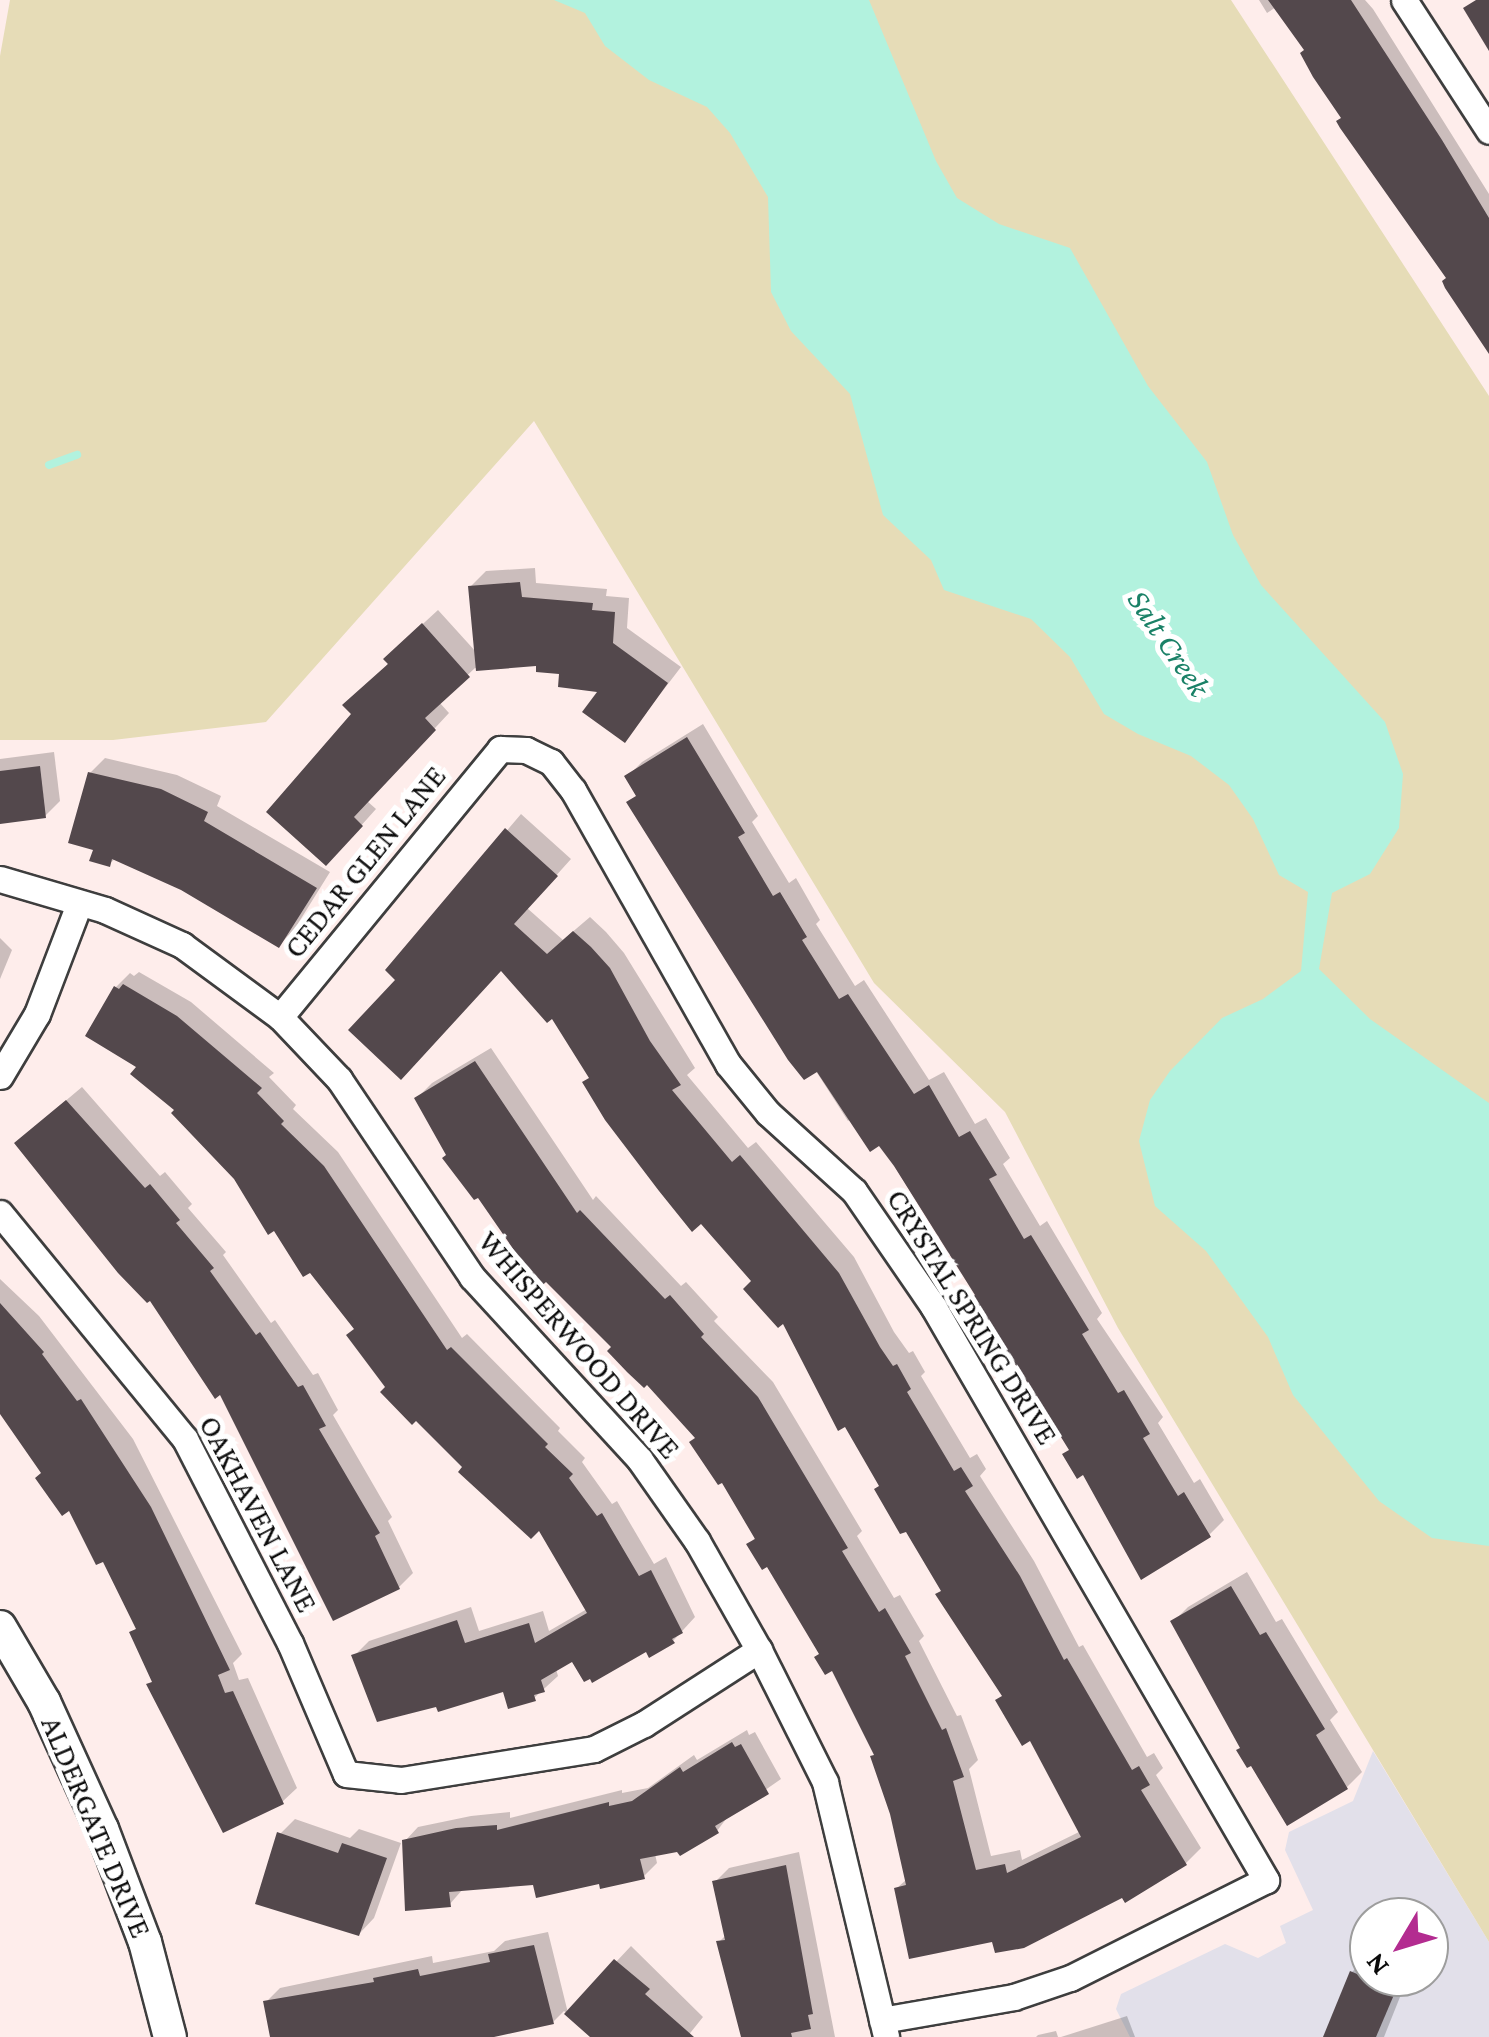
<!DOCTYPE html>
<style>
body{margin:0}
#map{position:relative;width:1489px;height:2037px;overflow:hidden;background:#feedeb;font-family:"Crimson Pro",serif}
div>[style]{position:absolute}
.industrial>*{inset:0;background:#e2e0ea}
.green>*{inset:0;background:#e6dcb7}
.water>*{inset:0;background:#b2f2de}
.shadow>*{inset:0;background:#0003}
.stream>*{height:8px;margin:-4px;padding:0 4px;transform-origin:4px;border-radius:4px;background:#b2f2de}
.building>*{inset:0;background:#53484c}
.roads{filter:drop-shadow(2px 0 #3e3e3e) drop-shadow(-2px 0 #3e3e3e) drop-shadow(0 2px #3e3e3e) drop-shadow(0 -2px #3e3e3e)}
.minor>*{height:25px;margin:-12.5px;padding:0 12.5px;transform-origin:12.5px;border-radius:12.5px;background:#fff}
.tertiary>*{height:32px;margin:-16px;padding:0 16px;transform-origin:16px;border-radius:16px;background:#fff}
span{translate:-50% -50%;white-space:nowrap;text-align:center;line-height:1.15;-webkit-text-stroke:10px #fff;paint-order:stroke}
.street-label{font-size:30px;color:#0b0b0b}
.water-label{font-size:32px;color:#1a8167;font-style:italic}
.north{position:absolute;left:1349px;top:1897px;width:100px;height:100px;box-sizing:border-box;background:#fff;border:2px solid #9d9d9d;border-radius:50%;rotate:232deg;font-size:28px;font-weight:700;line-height:40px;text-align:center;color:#0b0b0b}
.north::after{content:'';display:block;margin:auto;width:35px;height:45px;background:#b32c90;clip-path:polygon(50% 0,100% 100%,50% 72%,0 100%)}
</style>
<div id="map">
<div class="industrial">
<i style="clip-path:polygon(evenodd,1373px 1751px,1489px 1942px,1489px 2037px,1130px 2037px,1116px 2009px,1121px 1994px,1225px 1944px,1258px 1958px,1286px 1943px,1280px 1926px,1313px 1910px,1285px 1850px,1289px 1832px,1353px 1801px,1373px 1751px,1369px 1917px,1429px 1917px,1429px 1977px,1369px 1977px,1369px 1917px)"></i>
</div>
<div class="green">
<i style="clip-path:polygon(10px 0,1231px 0,1489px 396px,1489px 1942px,1118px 1328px,1005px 1112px,874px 983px,534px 421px,266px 722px,113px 740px,0 740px,0 56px)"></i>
</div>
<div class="water">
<i style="clip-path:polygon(554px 0,869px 0,936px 161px,957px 198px,999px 224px,1070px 248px,1148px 386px,1207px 462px,1233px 535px,1261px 585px,1385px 722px,1403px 774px,1399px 828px,1370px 874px,1332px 893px,1319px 969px,1370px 1019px,1489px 1103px,1489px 1546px,1432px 1538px,1379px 1501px,1293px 1395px,1268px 1337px,1206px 1251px,1155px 1206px,1139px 1141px,1150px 1100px,1170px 1071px,1222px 1018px,1263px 999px,1301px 971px,1308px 892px,1279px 875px,1253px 819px,1229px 785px,1191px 756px,1138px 734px,1104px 714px,1070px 657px,1031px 619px,944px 590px,931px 560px,883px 515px,850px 394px,791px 331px,771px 292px,768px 197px,730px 133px,707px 107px,649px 80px,605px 46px,585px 13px)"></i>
</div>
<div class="shadow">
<i style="clip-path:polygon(1259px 0,1365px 0,1373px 9px,1489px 194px,1489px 347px,1307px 50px,1276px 7px,1267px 13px)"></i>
<i style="clip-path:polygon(535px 568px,536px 583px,607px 589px,606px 596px,629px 598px,627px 628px,681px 667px,625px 740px,601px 690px,539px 663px,475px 668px,439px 702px,449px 713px,367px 801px,376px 809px,341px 848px,354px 714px,401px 644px,438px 610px,477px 653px,471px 586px,486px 571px)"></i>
<i style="clip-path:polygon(703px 724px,758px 816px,752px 822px,789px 883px,796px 878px,820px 920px,816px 924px,855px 986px,864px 980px,929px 1080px,944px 1072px,975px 1124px,986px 1118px,1010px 1158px,1003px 1164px,1040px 1226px,1047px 1221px,1102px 1313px,1097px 1319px,1163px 1417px,1158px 1423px,1194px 1483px,1200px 1479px,1224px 1520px,1209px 1535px,1071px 1449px,880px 1143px,852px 1118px,848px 1121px,627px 777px,642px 762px)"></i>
<i style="clip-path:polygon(54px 752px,60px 801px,45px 816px,0 821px,0 759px)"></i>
<i style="clip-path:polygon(105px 758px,177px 775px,221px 796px,217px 806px,330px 872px,294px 930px,279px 945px,183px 887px,116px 858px,109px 864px,96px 848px,90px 773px)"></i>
<i style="clip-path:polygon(521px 814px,571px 859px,527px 908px,563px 940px,590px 917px,606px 932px,624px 953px,695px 1068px,687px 1075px,748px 1148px,756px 1142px,854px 1257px,894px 1332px,909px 1353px,913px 1351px,925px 1372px,921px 1376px,970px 1458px,977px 1454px,986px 1469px,980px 1476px,1034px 1561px,1079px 1647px,1083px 1645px,1147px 1757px,1154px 1753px,1163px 1768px,1156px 1775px,1201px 1848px,1186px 1863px,1123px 1894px,994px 1939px,897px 1888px,907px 1879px,876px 1753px,833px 1668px,768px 1564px,749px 1544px,756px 1537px,697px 1436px,615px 1347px,546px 1278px,531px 1269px,449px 1155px,417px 1098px,432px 1083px,491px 1048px,593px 1200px,596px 1196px,681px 1286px,686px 1282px,718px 1317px,714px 1321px,773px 1382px,862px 1531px,857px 1536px,894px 1598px,900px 1595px,924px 1636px,919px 1641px,957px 1716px,961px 1715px,978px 1760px,969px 1769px,991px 1856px,1020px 1850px,1022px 1860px,1081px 1831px,1031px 1737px,783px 1320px,591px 1076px,553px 1015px,502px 968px,398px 980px,388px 970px)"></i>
<i style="clip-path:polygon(0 938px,12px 950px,0 979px)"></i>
<i style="clip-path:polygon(139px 972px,191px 1002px,274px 1073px,269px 1077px,296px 1105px,293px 1109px,338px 1152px,462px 1338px,467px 1334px,560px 1428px,558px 1431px,585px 1458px,582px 1462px,612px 1504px,617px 1501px,654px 1564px,666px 1557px,695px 1617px,673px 1641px,573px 1658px,556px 1669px,558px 1676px,534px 1698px,354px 1656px,369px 1641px,471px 1607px,479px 1631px,543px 1611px,549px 1631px,587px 1609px,540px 1527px,466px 1467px,388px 1387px,356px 1328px,236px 1177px,140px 1066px,116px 987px,130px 973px,134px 976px)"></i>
<i style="clip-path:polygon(82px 1087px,160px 1176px,165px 1172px,192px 1204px,188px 1208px,226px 1252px,223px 1255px,271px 1323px,275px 1320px,313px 1375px,318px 1373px,338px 1410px,333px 1415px,392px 1517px,388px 1521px,413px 1573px,399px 1587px,221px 1392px,32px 1129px)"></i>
<i style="clip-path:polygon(0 1279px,39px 1316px,133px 1439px,242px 1654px,233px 1663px,239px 1680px,248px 1678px,297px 1788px,282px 1802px,149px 1685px,154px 1680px,132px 1633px,138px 1627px,104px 1558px,0 1410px)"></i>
<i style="clip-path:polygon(1247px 1572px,1276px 1622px,1282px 1619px,1338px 1712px,1330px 1720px,1362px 1772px,1347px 1787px,1242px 1747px,1173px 1622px,1188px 1607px)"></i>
<i style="clip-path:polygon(747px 1730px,749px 1735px,755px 1732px,781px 1779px,729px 1815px,717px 1831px,678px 1849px,655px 1854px,657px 1863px,643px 1877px,463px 1889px,449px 1905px,405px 1841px,418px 1827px,471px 1816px,510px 1812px,510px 1818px,622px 1790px,622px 1793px,648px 1788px,694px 1755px,697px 1760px)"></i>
<i style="clip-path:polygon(295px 1819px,350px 1838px,359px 1829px,401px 1843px,374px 1918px,359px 1934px,280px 1834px)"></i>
<i style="clip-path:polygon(799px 1852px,835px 2037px,743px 2037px,719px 1942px,727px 1934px,715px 1882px,729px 1868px)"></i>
<i style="clip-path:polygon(548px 1932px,568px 2013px,631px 1946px,703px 2017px,687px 2037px,594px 2037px,564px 2011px,553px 2022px,482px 2037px,272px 2037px,266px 2002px,280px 1988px,432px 1956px,433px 1963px,494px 1951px,505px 1941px)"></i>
<i style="clip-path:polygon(1367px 1957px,1369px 1977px,1408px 1977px,1384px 2037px,1325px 2037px,1352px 1972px)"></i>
<i style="clip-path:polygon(1127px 2016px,1135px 2037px,1061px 2037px)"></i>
<i style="clip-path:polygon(1056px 2031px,1058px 2037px,1036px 2037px,1038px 2035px)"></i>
</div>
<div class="stream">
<i style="left:49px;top:465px;width:30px;rotate:-20deg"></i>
</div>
<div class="building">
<i style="clip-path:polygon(1268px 0,1351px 0,1442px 140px,1489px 218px,1489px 354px,1445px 288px,1442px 281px,1446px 278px,1340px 128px,1336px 121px,1341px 118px,1313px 77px,1300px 53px,1304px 50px)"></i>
<i style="clip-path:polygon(1476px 0,1489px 0,1489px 51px,1463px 8px)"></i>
<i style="clip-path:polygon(520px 582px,522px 597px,593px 603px,592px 610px,615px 612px,613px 643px,668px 683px,625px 743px,582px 712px,597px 692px,558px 687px,559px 674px,536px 672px,536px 666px,476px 671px,468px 586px)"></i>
<i style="clip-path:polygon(422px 623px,470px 677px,425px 718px,436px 730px,354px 817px,363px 826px,326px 866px,266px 812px,351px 714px,342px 705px,388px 664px,383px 659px)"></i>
<i style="clip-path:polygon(687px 737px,745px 833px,738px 837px,773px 896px,780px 892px,807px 937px,802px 940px,839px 999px,848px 994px,914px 1094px,929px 1085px,959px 1137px,970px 1131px,997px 1175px,989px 1179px,1024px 1239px,1031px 1235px,1089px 1330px,1082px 1334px,1118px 1393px,1124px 1390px,1150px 1434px,1143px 1438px,1178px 1496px,1184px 1492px,1211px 1537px,1141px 1580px,1083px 1475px,1077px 1479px,1062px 1454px,1069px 1450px,1020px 1371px,981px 1318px,969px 1299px,975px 1295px,894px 1166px,879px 1146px,870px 1152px,817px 1072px,804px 1080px,788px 1060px,626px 802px,636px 796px,624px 776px)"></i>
<i style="clip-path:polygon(40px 766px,46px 818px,0 824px,0 771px)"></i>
<i style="clip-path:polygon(88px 772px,161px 789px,208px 812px,204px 821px,317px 888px,279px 948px,181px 890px,112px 859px,110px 867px,89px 861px,93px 850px,68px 843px)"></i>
<i style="clip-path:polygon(505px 828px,558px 876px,514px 924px,547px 954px,573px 931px,591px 947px,610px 968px,650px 1041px,681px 1085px,672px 1090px,732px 1162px,740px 1155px,839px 1273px,880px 1347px,893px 1366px,897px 1364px,911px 1389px,907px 1392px,954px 1471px,961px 1467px,973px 1486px,965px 1491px,1020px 1576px,1064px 1660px,1067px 1658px,1132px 1770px,1139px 1766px,1150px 1785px,1141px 1790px,1187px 1865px,1125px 1903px,1122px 1898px,1024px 1948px,995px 1953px,992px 1942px,909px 1959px,894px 1888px,906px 1885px,890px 1814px,870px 1756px,874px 1755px,832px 1671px,825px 1675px,814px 1657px,819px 1654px,767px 1567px,762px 1570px,746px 1544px,755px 1539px,722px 1483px,718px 1485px,689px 1442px,695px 1438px,647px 1385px,644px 1388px,627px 1372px,607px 1351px,611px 1347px,546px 1282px,537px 1290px,522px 1274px,527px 1269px,478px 1198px,474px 1200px,442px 1158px,446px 1155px,414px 1098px,475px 1061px,577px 1213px,580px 1210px,665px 1299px,670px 1295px,704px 1334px,701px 1337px,758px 1397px,848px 1548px,842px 1551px,879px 1612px,885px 1608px,911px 1653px,905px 1656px,942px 1730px,946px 1728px,964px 1777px,953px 1781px,976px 1870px,1005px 1864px,1007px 1873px,1081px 1837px,1030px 1741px,1022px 1746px,995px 1700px,1002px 1696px,935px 1594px,941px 1591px,906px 1532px,900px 1534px,874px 1489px,879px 1486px,845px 1427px,838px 1431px,783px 1324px,778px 1328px,743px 1289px,751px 1281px,701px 1224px,692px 1232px,659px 1191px,605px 1120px,582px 1082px,589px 1078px,552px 1019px,547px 1023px,501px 971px,401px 1080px,348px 1030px,395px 980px,385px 970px)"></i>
<i style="clip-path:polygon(123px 984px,177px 1016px,262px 1088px,257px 1093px,284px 1121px,281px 1124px,324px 1166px,447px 1350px,451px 1347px,548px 1444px,545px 1447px,573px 1474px,569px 1478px,597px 1516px,602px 1513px,639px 1576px,651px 1570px,683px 1633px,672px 1639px,675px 1643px,649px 1658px,646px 1652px,592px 1683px,590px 1679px,584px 1682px,572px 1662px,541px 1680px,545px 1692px,534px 1695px,536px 1701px,508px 1709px,503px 1692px,438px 1712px,436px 1707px,377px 1722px,351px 1655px,457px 1620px,465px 1643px,529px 1623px,535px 1643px,587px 1613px,539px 1531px,531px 1539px,458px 1472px,462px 1467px,416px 1421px,412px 1425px,380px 1392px,385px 1387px,346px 1335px,354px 1329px,310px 1273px,303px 1277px,274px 1231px,268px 1235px,234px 1179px,171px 1113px,174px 1110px,130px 1074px,136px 1067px,85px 1036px,114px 986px,119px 989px)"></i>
<i style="clip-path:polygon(66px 1100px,145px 1188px,150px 1184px,180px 1220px,176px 1223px,214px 1268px,210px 1271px,256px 1335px,260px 1332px,298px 1387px,303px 1385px,326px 1426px,319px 1429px,380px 1533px,375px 1536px,400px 1589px,333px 1621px,220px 1395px,215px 1399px,150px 1301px,147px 1303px,118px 1273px,14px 1143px)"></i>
<i style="clip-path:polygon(0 1303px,44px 1352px,42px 1354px,77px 1401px,81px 1399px,151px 1507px,230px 1670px,218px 1675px,225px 1693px,233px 1691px,284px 1804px,223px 1833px,146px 1684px,152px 1682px,129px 1632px,136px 1629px,103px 1562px,96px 1565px,69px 1511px,62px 1516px,35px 1478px,41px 1473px,0 1414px)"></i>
<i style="clip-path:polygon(1231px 1586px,1260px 1635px,1266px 1632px,1325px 1729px,1316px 1735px,1348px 1789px,1287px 1826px,1251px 1766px,1247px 1768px,1236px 1750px,1240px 1748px,1170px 1621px)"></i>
<i style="clip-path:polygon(732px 1742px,735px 1747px,741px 1744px,769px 1794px,715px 1826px,719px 1833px,680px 1856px,677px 1852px,640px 1859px,645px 1879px,600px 1889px,599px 1884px,536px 1898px,533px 1885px,449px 1892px,451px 1907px,405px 1911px,402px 1840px,456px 1828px,497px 1825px,497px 1830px,609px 1802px,609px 1806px,632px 1801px,680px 1767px,683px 1772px)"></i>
<i style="clip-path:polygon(277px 1832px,338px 1853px,342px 1843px,387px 1858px,359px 1936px,255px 1904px)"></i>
<i style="clip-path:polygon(786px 1865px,813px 2014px,808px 2015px,811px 2029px,791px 2033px,792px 2037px,741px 2037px,716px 1941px,725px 1940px,712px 1881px)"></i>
<i style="clip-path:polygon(534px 1945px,554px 2024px,494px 2037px,270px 2037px,263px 2001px,374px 1982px,373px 1978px,418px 1969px,420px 1976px,490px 1962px,488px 1954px)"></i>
<i style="clip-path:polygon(614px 1959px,650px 1989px,645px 1994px,694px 2037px,590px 2037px,564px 2014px)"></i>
<i style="clip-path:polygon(1350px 1971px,1396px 1990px,1376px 2037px,1323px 2037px)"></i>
</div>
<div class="roads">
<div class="minor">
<i style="left:1404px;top:0;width:156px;rotate:57deg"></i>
<i style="left:0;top:879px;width:109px;rotate:16.4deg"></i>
<i style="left:105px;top:910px;width:85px;rotate:24.4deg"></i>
<i style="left:182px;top:945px;width:122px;rotate:36.3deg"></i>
<i style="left:280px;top:1017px;width:86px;rotate:46.4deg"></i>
<i style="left:339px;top:1079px;width:239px;rotate:56.1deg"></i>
<i style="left:472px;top:1277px;width:248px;rotate:47.4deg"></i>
<i style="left:640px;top:1460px;width:99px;rotate:54.9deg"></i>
<i style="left:697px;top:1541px;width:125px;rotate:60.4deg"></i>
<i style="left:759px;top:1650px;width:148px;rotate:63.4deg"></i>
<i style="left:825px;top:1782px;width:262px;rotate:76.5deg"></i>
<i style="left:280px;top:1017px;width:347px;rotate:-50.6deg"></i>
<i style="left:500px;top:749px;width:26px;rotate:2deg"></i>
<i style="left:526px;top:750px;width:28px;rotate:26deg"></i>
<i style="left:551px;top:762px;width:36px;rotate:52deg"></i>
<i style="left:573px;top:790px;width:315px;rotate:60.5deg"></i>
<i style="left:728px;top:1064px;width:63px;rotate:50.8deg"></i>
<i style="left:768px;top:1113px;width:116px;rotate:42.2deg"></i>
<i style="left:854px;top:1191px;width:140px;rotate:55.5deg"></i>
<i style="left:933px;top:1306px;width:664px;rotate:59.88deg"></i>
<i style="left:1266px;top:1880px;width:219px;rotate:153.4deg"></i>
<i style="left:1070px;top:1978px;width:59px;rotate:161.3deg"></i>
<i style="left:1014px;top:1997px;width:134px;rotate:170.1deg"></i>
<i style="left:0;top:1076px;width:72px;rotate:-59.2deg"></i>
<i style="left:37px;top:1014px;width:118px;rotate:-69.1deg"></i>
<i style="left:0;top:1213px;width:292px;rotate:50.7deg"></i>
<i style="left:185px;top:1439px;width:229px;rotate:62.8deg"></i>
<i style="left:290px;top:1643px;width:142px;rotate:66.9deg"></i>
<i style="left:346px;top:1774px;width:55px;rotate:6.2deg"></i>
<i style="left:401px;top:1780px;width:195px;rotate:-9.1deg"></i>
<i style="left:594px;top:1749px;width:56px;rotate:-26.6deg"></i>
<i style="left:644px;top:1724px;width:137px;rotate:-32.8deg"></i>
</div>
<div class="tertiary">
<i style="left:0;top:1627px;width:87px;rotate:59.6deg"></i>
<i style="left:44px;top:1702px;width:140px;rotate:65.5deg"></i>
<i style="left:102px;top:1829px;width:121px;rotate:69.2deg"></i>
<i style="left:145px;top:1942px;width:98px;rotate:75.3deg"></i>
</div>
</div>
<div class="street-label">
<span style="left:365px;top:862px;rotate:-51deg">CEDAR GLEN LANE</span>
<span style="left:972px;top:1317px;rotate:58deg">CRYSTAL SPRING DRIVE</span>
<span style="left:579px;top:1345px;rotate:49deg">WHISPERWOOD DRIVE</span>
<span style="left:258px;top:1514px;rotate:62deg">OAKHAVEN LANE</span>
<span style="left:96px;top:1827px;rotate:67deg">ALDERGATE DRIVE</span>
</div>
<div class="water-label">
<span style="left:1169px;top:643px;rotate:56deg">Salt Creek</span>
</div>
<div class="north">N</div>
</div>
